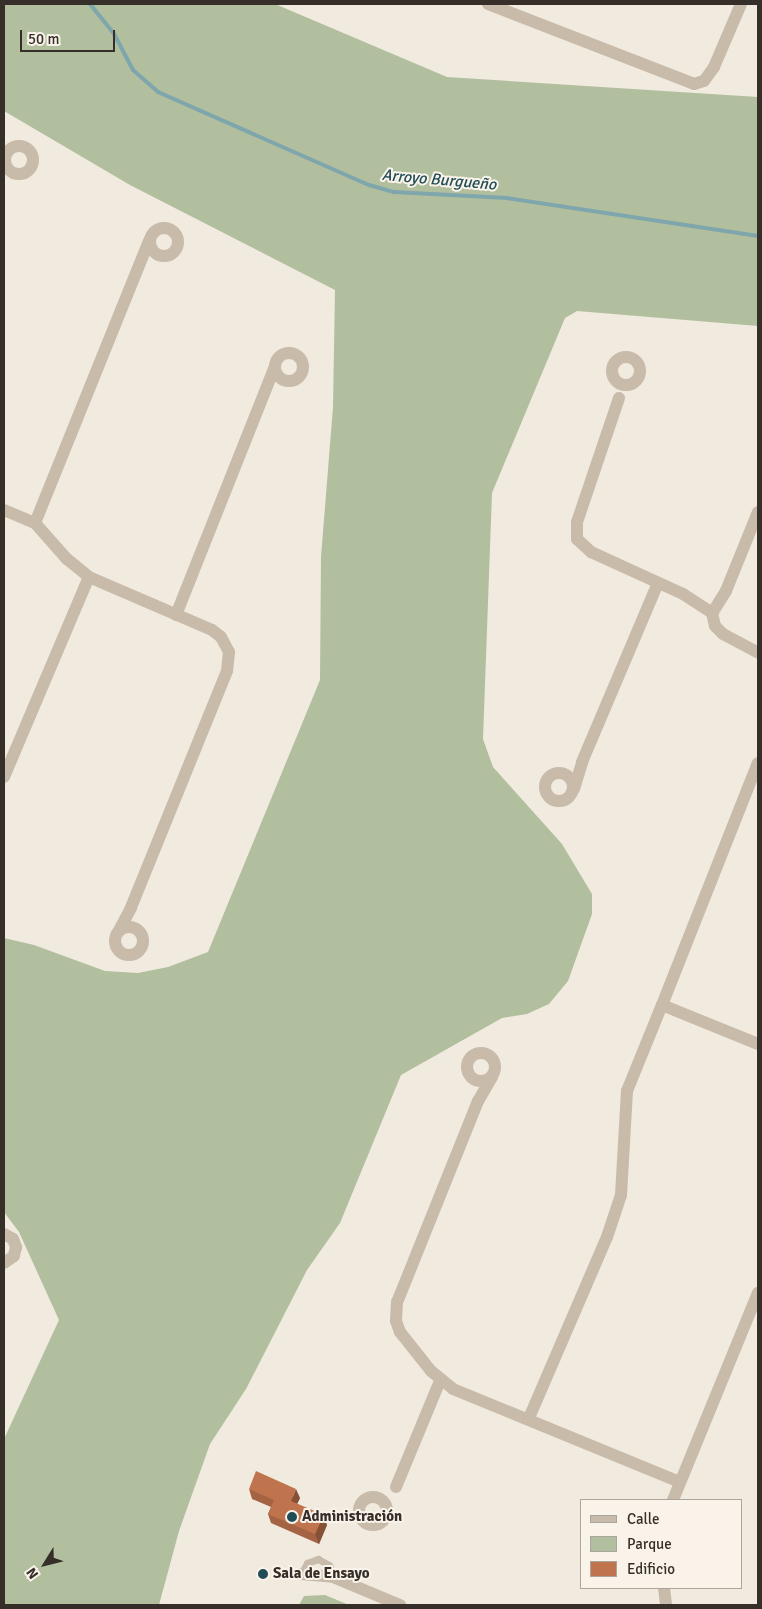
<!DOCTYPE html>
<meta charset="utf-8">
<style>
body{margin:0}
#map{position:relative;width:762px;height:1609px;overflow:hidden;background:#f1eade;font-family:Signika,sans-serif}
div>[style]{position:absolute}
.green>*{inset:0;background:#b1bf9e}
.stream>*{height:4px;margin:-2px;padding:0 2px;transform-origin:2px;border-radius:2px;background:#7ea6ac}
.service>*{height:7px;margin:-3.5px;padding:0 3.5px;transform-origin:3.5px;border-radius:3.5px;background:#c8bbaa}
.minor>*{height:12px;margin:-6px;padding:0 6px;transform-origin:6px;border-radius:6px;background:#c8bbaa}
.minor>.ring{margin:-6px;padding:0;box-sizing:content-box;background:none;border:12px solid #c8bbaa;border-radius:50%}
.wall>*{inset:0;background:#a46443}
.shaded-wall>*{inset:0;background:#865137}
.building>*{inset:0;background:#bf744e}
.dots>*{width:14px;height:14px;translate:-50% -50%;box-sizing:border-box;border:2px solid #f9f3ea;border-radius:50%}
span{translate:-50% -50%;white-space:nowrap;text-align:center;line-height:1.15;-webkit-text-stroke:4px #f9f3ea;paint-order:stroke}
.poi-label{font-size:15px;color:#362f29;font-weight:700}
.left{translate:0 -50%;text-align:left}
.water-label{font-size:16px;color:#214d56;font-style:italic}
.frame{position:absolute;inset:0;border:5px solid #362f29;pointer-events:none}
.legend{position:absolute;left:580px;top:1499px;width:162px;height:90px;box-sizing:border-box;background:#f9f3ea;border:1px solid #aba59d;margin:0;padding:6px 9px;list-style:none;font-size:15px;color:#362f29}
.legend li{display:flex;align-items:center;gap:10px;height:25px}
.legend b{width:25px;border:1px solid #aba59d}
.north{position:absolute;left:20px;top:1539px;width:50px;height:50px;-webkit-text-stroke:4px #f9f3ea;paint-order:stroke;rotate:234deg;font-size:14px;font-weight:700;line-height:20px;text-align:center;color:#362f29}
.north::after{content:'';display:block;margin:auto;width:18px;height:22px;background:#362f29;clip-path:polygon(50% 0,100% 100%,50% 72%,0 100%)}
.scale{position:absolute;left:20px;top:30px;width:95px;height:22px;box-sizing:border-box;border:2px solid #362f29;border-top:0;padding-left:6px;font-size:15px;line-height:18px;white-space:nowrap;color:#362f29;-webkit-text-stroke:4px #f9f3ea;paint-order:stroke}
</style>
<div id="map">
<div class="green">
<i style="clip-path:polygon(4px 4px,275px 4px,447px 77px,758px 97px,758px 326px,577px 311px,565px 318px,492px 493px,483px 739px,493px 767px,562px 844px,592px 894px,592px 914px,568px 981px,549px 1004px,527px 1014px,502px 1018px,401px 1075px,340px 1223px,307px 1270px,246px 1389px,210px 1444px,179px 1531px,159px 1605px,4px 1605px,4px 1439px,59px 1320px,19px 1232px,4px 1212px,4px 938px,34px 945px,105px 971px,138px 973px,168px 967px,208px 952px,320px 680px,321px 557px,333px 407px,335px 290px,130px 185px,4px 111px)"></i>
<i style="clip-path:polygon(325px 1595px,349px 1605px,299px 1605px,304px 1596px)"></i>
</div>
<div class="stream">
<i style="left:90px;top:4px;width:36px;rotate:51deg"></i>
<i style="left:113px;top:32px;width:43px;rotate:62.2deg"></i>
<i style="left:133px;top:70px;width:33px;rotate:41deg"></i>
<i style="left:158px;top:92px;width:231px;rotate:23.8deg"></i>
<i style="left:369px;top:185px;width:26px;rotate:16deg"></i>
<i style="left:394px;top:192px;width:113px;rotate:3deg"></i>
<i style="left:507px;top:198px;width:254px;rotate:8.6deg"></i>
</div>
<div class="service">
<i style="left:301px;top:1574px;width:13px;rotate:-61deg"></i>
<i style="left:307px;top:1563px;width:12px;rotate:-20deg"></i>
<i style="left:318px;top:1559px;width:13px;rotate:29deg"></i>
<i style="left:329px;top:1565px;width:13px;rotate:72deg"></i>
</div>
<div class="minor">
<i style="left:488px;top:4px;width:221px;rotate:21.2deg"></i>
<i style="left:694px;top:84px;width:10px;rotate:-17deg"></i>
<i style="left:704px;top:81px;width:17px;rotate:-54deg"></i>
<i style="left:714px;top:67px;width:69px;rotate:-66.8deg"></i>
<i class="ring" style="left:5px;top:146px;width:16px;height:16px"></i>
<i class="ring" style="left:150px;top:228px;width:16px;height:16px"></i>
<i class="ring" style="left:275px;top:353px;width:16px;height:16px"></i>
<i class="ring" style="left:612px;top:357px;width:16px;height:16px"></i>
<i style="left:619px;top:398px;width:131px;rotate:108.7deg"></i>
<i style="left:577px;top:522px;width:17px;rotate:90deg"></i>
<i style="left:577px;top:539px;width:19px;rotate:43deg"></i>
<i style="left:591px;top:552px;width:101px;rotate:24.5deg"></i>
<i style="left:683px;top:594px;width:35px;rotate:33deg"></i>
<i style="left:4px;top:510px;width:34px;rotate:23deg"></i>
<i style="left:35px;top:523px;width:48px;rotate:48.4deg"></i>
<i style="left:67px;top:559px;width:28px;rotate:39deg"></i>
<i style="left:89px;top:577px;width:134px;rotate:23.3deg"></i>
<i style="left:212px;top:630px;width:11px;rotate:38deg"></i>
<i style="left:221px;top:637px;width:17px;rotate:62deg"></i>
<i style="left:229px;top:652px;width:19px;rotate:96deg"></i>
<i style="left:227px;top:671px;width:256px;rotate:112.1deg"></i>
<i style="left:131px;top:908px;width:27px;rotate:118deg"></i>
<i style="left:758px;top:512px;width:85px;rotate:112.1deg"></i>
<i style="left:726px;top:591px;width:26px;rotate:122deg"></i>
<i style="left:712px;top:613px;width:13px;rotate:77deg"></i>
<i style="left:715px;top:626px;width:11px;rotate:45deg"></i>
<i style="left:723px;top:634px;width:40px;rotate:28deg"></i>
<i style="left:35px;top:523px;width:304px;rotate:-68deg"></i>
<i style="left:176px;top:615px;width:268px;rotate:-68.3deg"></i>
<i class="ring" style="left:545px;top:773px;width:16px;height:16px"></i>
<i style="left:4px;top:777px;width:217px;rotate:-67deg"></i>
<i style="left:574px;top:789px;width:28px;rotate:-73deg"></i>
<i style="left:582px;top:762px;width:194px;rotate:-67deg"></i>
<i class="ring" style="left:115px;top:927px;width:16px;height:16px"></i>
<i style="left:662px;top:1005px;width:260px;rotate:-68.4deg"></i>
<i class="ring" style="left:467px;top:1053px;width:16px;height:16px"></i>
<i style="left:492px;top:1077px;width:28px;rotate:120deg"></i>
<i style="left:478px;top:1101px;width:217px;rotate:111.9deg"></i>
<i style="left:397px;top:1302px;width:19px;rotate:93deg"></i>
<i style="left:396px;top:1321px;width:12px;rotate:70deg"></i>
<i style="left:400px;top:1332px;width:50px;rotate:51.5deg"></i>
<i style="left:431px;top:1371px;width:28px;rotate:39deg"></i>
<i style="left:453px;top:1389px;width:245px;rotate:22.3deg"></i>
<i style="left:4px;top:1234px;width:10px;rotate:29deg"></i>
<i style="left:13px;top:1239px;width:9px;rotate:69deg"></i>
<i style="left:16px;top:1247px;width:9px;rotate:103deg"></i>
<i style="left:14px;top:1256px;width:12px;rotate:145deg"></i>
<i style="left:529px;top:1418px;width:197px;rotate:-66.7deg"></i>
<i style="left:607px;top:1237px;width:44px;rotate:-71.6deg"></i>
<i style="left:621px;top:1195px;width:104px;rotate:-86.7deg"></i>
<i style="left:627px;top:1091px;width:93px;rotate:-67.9deg"></i>
<i style="left:662px;top:1005px;width:104px;rotate:22.1deg"></i>
<i style="left:396px;top:1487px;width:115px;rotate:-67.5deg"></i>
<i class="ring" style="left:359px;top:1497px;width:16px;height:16px"></i>
<i style="left:673px;top:1500px;width:224px;rotate:-67.7deg"></i>
<i style="left:301px;top:1574px;width:32px;rotate:5deg"></i>
<i style="left:333px;top:1577px;width:73px;rotate:22.7deg"></i>
<i style="left:664px;top:1588px;width:17px;rotate:83deg"></i>
</div>
<div class="wall">
<i style="clip-path:polygon(249px 1489px,300px 1498px,297px 1504px,327px 1525px,319px 1544px,271px 1523px,268px 1514px,271px 1507px,252px 1499px)"></i>
</div>
<div class="shaded-wall">
<i style="clip-path:polygon(296px 1489px,300px 1498px,294px 1510px,291px 1501px)"></i>
<i style="clip-path:polygon(324px 1515px,327px 1525px,319px 1544px,315px 1534px)"></i>
</div>
<div class="building">
<i style="clip-path:polygon(256px 1471px,296px 1489px,291px 1501px,324px 1515px,315px 1534px,268px 1514px,274px 1500px,249px 1489px)"></i>
</div>
<div class="dots">
<i style="left:292px;top:1517px;background:#214d56"></i>
<i style="left:263px;top:1574px;background:#214d56"></i>
</div>
<div class="poi-label">
<span class="left" style="left:302px;top:1517px">Administración</span>
<span class="left" style="left:273px;top:1574px">Sala de Ensayo</span>
</div>
<div class="water-label">
<span style="left:439px;top:180px;rotate:5deg">Arroyo Burgueño</span>
</div>
<div class="frame"></div>
<ul class="legend">
<li><b style="height:6px;background:#c8bbaa"></b>Calle</li>
<li><b style="height:14px;background:#b1bf9e"></b>Parque</li>
<li><b style="height:14px;background:#bf744e"></b>Edificio</li>
</ul>
<div class="north">N</div>
<div class="scale">50 m</div>
</div>
